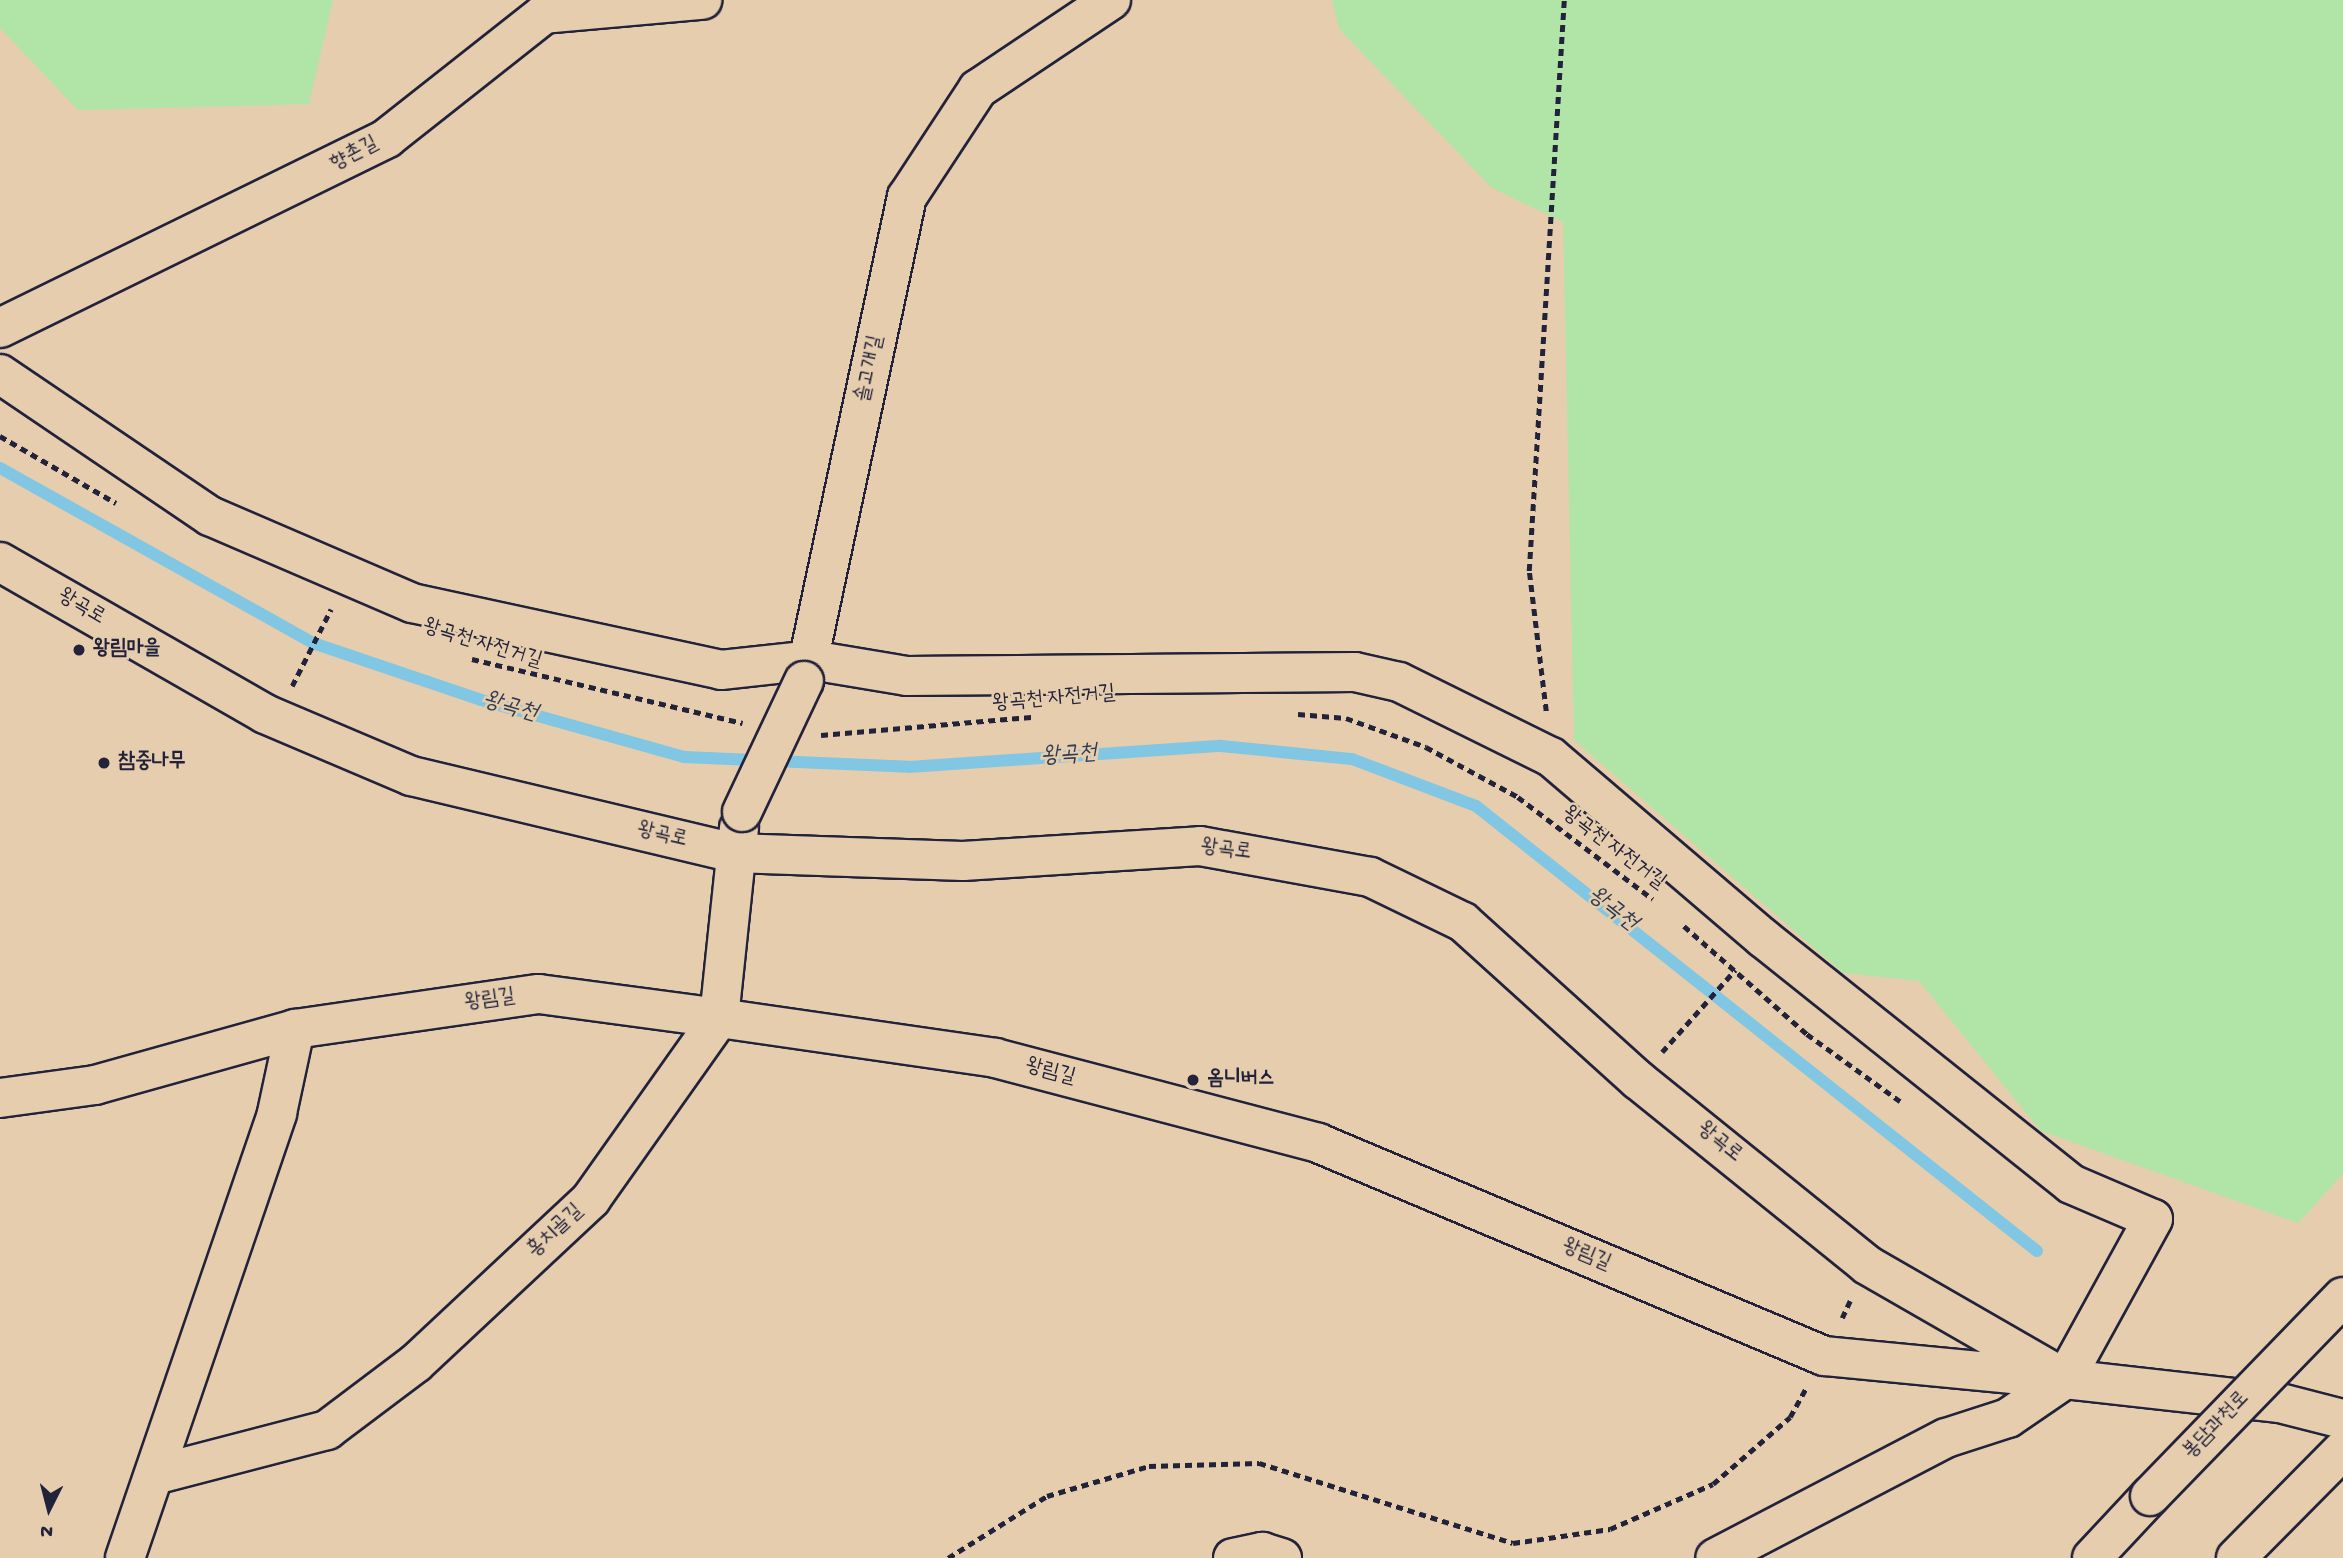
<!DOCTYPE html>
<meta charset="utf-8">
<style>
body{margin:0}
#map{position:relative;width:2343px;height:1558px;overflow:hidden;background:#e5cdad;font-family:"Gochi Hand","Poor Story",sans-serif}
div>[style]{position:absolute}
.green>*{inset:0;background:#b1e5a7}
.stream>*{height:12px;margin:-6px;padding:0 6px;transform-origin:6px;border-radius:6px;background:#81c6e2}
.path>*{height:4.5px;margin-top:-2.25px;transform-origin:0;background:repeating-linear-gradient(90deg,#22223b 0 7px,transparent 0 12px)}
.roads{filter:drop-shadow(2px 0 #22223b) drop-shadow(-2px 0 #22223b) drop-shadow(0 2px #22223b) drop-shadow(0 -2px #22223b)}
.minor>*{height:38px;margin:-19px;padding:0 19px;transform-origin:19px;border-radius:19px;background:#e5cdad}
.highway>*{height:38px;margin:-19px;padding:0 19px;transform-origin:19px;border-radius:19px;background:#e5cdad}
.bridges{filter:drop-shadow(2px 0 #22223b) drop-shadow(-2px 0 #22223b) drop-shadow(0 2px #22223b) drop-shadow(0 -2px #22223b)}
.minor-bridge>*{height:38px;margin:-19px;padding:0 19px;transform-origin:19px;border-radius:19px;background:#e5cdad}
.highway-bridge>*{height:38px;margin:-19px;padding:0 19px;transform-origin:19px;border-radius:19px;background:#e5cdad}
.dots>*{width:19px;height:19px;translate:-50% -50%;box-sizing:border-box;border:4px solid #e5cdad;border-radius:50%}
span{translate:-50% -50%;white-space:nowrap;text-align:center;line-height:1.15;-webkit-text-stroke:5px #e5cdad;paint-order:stroke}
.street-label{font-size:21px;color:#22223b}
.poi-label{font-size:21px;color:#22223b;font-weight:700}
.left{translate:0 -50%;text-align:left}
.water-label{font-size:23px;color:#303b54;font-style:italic}
.north{position:absolute;left:14px;top:1474px;width:70px;height:70px;-webkit-text-stroke:5px #e5cdad;paint-order:stroke;rotate:186deg;font-size:19px;font-weight:700;line-height:28px;text-align:center;color:#22223b}
.north::after{content:'';display:block;margin:auto;width:24px;height:32px;background:#22223b;clip-path:polygon(50% 0,100% 100%,50% 72%,0 100%)}
</style>
<div id="map">
<div class="green">
<i style="clip-path:polygon(0 0,333px 0,309px 104px,78px 110px,0 28px)"></i>
<i style="clip-path:polygon(1332px 0,2343px 0,2343px 1174px,2298px 1223px,2041px 1131px,1919px 981px,1843px 973px,1574px 740px,1563px 222px,1492px 188px,1339px 29px)"></i>
</div>
<div class="stream">
<i style="left:0;top:468px;width:359px;rotate:29.2deg"></i>
<i style="left:313px;top:643px;width:177px;rotate:18.7deg"></i>
<i style="left:481px;top:700px;width:211px;rotate:15.7deg"></i>
<i style="left:684px;top:757px;width:225px;rotate:2.5deg"></i>
<i style="left:909px;top:767px;width:313px;rotate:-3.9deg"></i>
<i style="left:1221px;top:746px;width:132px;rotate:5.7deg"></i>
<i style="left:1352px;top:759px;width:133px;rotate:20.8deg"></i>
<i style="left:1476px;top:806px;width:716px;rotate:38.42deg"></i>
</div>
<div class="path">
<i style="left:0;top:436px;width:134px;rotate:30deg"></i>
<i style="left:472px;top:659px;width:278px;rotate:13.3deg"></i>
<i style="left:292px;top:686px;width:86px;rotate:-63.1deg"></i>
<i style="left:1546px;top:711px;width:141px;rotate:-96.9deg"></i>
<i style="left:1529px;top:571px;width:572px;rotate:-86.49deg"></i>
<i style="left:1298px;top:714px;width:48px;rotate:4.8deg"></i>
<i style="left:1346px;top:718px;width:85px;rotate:19.9deg"></i>
<i style="left:1426px;top:747px;width:105px;rotate:28.5deg"></i>
<i style="left:1518px;top:797px;width:169px;rotate:37.1deg"></i>
<i style="left:821px;top:735px;width:211px;rotate:-4.9deg"></i>
<i style="left:1684px;top:926px;width:164px;rotate:41.3deg"></i>
<i style="left:1807px;top:1034px;width:115px;rotate:35.8deg"></i>
<i style="left:1662px;top:1052px;width:110px;rotate:-48.3deg"></i>
<i style="left:1842px;top:1318px;width:19px;rotate:-65deg"></i>
<i style="left:948px;top:1558px;width:117px;rotate:-32.1deg"></i>
<i style="left:1047px;top:1496px;width:106px;rotate:-16.4deg"></i>
<i style="left:1149px;top:1466px;width:110px;rotate:-1.6deg"></i>
<i style="left:1259px;top:1463px;width:266px;rotate:17.5deg"></i>
<i style="left:1513px;top:1543px;width:98px;rotate:-8.2deg"></i>
<i style="left:1610px;top:1529px;width:112px;rotate:-23.6deg"></i>
<i style="left:1713px;top:1484px;width:102px;rotate:-41deg"></i>
<i style="left:1790px;top:1417px;width:33px;rotate:-61deg"></i>
</div>
<div class="roads">
<div class="minor">
<i style="left:0;top:328px;width:431px;rotate:-26.1deg"></i>
<i style="left:387px;top:138px;width:200px;rotate:-38.3deg"></i>
<i style="left:544px;top:14px;width:159px;rotate:-5.1deg"></i>
<i style="left:0;top:374px;width:254px;rotate:34.1deg"></i>
<i style="left:210px;top:516px;width:220px;rotate:23.3deg"></i>
<i style="left:412px;top:603px;width:316px;rotate:12.2deg"></i>
<i style="left:721px;top:670px;width:91px;rotate:-6.3deg"></i>
<i style="left:811px;top:660px;width:97px;rotate:9.5deg"></i>
<i style="left:907px;top:676px;width:448px;rotate:-0.5deg"></i>
<i style="left:1355px;top:672px;width:45px;rotate:12.8deg"></i>
<i style="left:1399px;top:682px;width:169px;rotate:26.3deg"></i>
<i style="left:1551px;top:757px;width:279px;rotate:40.5deg"></i>
<i style="left:1763px;top:938px;width:394px;rotate:38.6deg"></i>
<i style="left:2071px;top:1184px;width:89px;rotate:23.1deg"></i>
<i style="left:2153px;top:1219px;width:183px;rotate:118.8deg"></i>
<i style="left:2065px;top:1379px;width:69px;rotate:145.6deg"></i>
<i style="left:2008px;top:1418px;width:65px;rotate:162.1deg"></i>
<i style="left:1946px;top:1438px;width:260px;rotate:152.5deg"></i>
<i style="left:0;top:562px;width:305px;rotate:29.8deg"></i>
<i style="left:265px;top:714px;width:159px;rotate:23deg"></i>
<i style="left:411px;top:776px;width:332px;rotate:13.4deg"></i>
<i style="left:734px;top:853px;width:229px;rotate:2deg"></i>
<i style="left:963px;top:861px;width:237px;rotate:-3.6deg"></i>
<i style="left:1200px;top:846px;width:173px;rotate:10.3deg"></i>
<i style="left:1370px;top:877px;width:103px;rotate:25.8deg"></i>
<i style="left:1463px;top:922px;width:236px;rotate:42.1deg"></i>
<i style="left:1638px;top:1080px;width:294px;rotate:38.9deg"></i>
<i style="left:1867px;top:1265px;width:228px;rotate:29.9deg"></i>
<i style="left:2065px;top:1379px;width:216px;rotate:6.4deg"></i>
<i style="left:2280px;top:1403px;width:65px;rotate:14.3deg"></i>
<i style="left:804px;top:681px;width:495px;rotate:-78deg"></i>
<i style="left:907px;top:197px;width:129px;rotate:-56.7deg"></i>
<i style="left:978px;top:89px;width:160px;rotate:-33.8deg"></i>
<i style="left:0;top:1098px;width:96px;rotate:-7.8deg"></i>
<i style="left:95px;top:1085px;width:208px;rotate:-15.6deg"></i>
<i style="left:295px;top:1029px;width:246px;rotate:-8.2deg"></i>
<i style="left:539px;top:994px;width:182px;rotate:7.6deg"></i>
<i style="left:719px;top:1018px;width:279px;rotate:8.2deg"></i>
<i style="left:995px;top:1058px;width:334px;rotate:14.7deg"></i>
<i style="left:1318px;top:1143px;width:549px;rotate:22.83deg"></i>
<i style="left:1824px;top:1356px;width:230px;rotate:5.5deg"></i>
<i style="left:158px;top:1474px;width:175px;rotate:-14.6deg"></i>
<i style="left:327px;top:1430px;width:111px;rotate:-37deg"></i>
<i style="left:416px;top:1363px;width:240px;rotate:-43.1deg"></i>
<i style="left:591px;top:1199px;width:222px;rotate:-54.7deg"></i>
<i style="left:719px;top:1018px;width:191px;rotate:-84deg"></i>
<i style="left:125px;top:1558px;width:470px;rotate:-71.1deg"></i>
<i style="left:277px;top:1113px;width:86px;rotate:-77.9deg"></i>
<i style="left:1233px;top:1558px;width:30px;rotate:-12deg"></i>
<i style="left:1262px;top:1552px;width:21px;rotate:17deg"></i>
</div>
<div class="highway">
<i style="left:2092px;top:1558px;width:85px;rotate:-46.9deg"></i>
<i style="left:2236px;top:1558px;width:152px;rotate:-45.3deg"></i>
</div>
</div>
<div class="bridges">
<div class="minor-bridge">
<i style="left:742px;top:812px;width:145px;rotate:-64.7deg"></i>
</div>
<div class="highway-bridge">
<i style="left:2150px;top:1496px;width:277px;rotate:-45.9deg"></i>
</div>
</div>
<div class="dots">
<i style="left:79px;top:650px;background:#22223b"></i>
<i style="left:104px;top:763px;background:#22223b"></i>
<i style="left:1193px;top:1080px;background:#22223b"></i>
</div>
<div class="street-label">
<span style="left:355px;top:155px;rotate:-28deg">향촌길</span>
<span style="left:871px;top:369px;rotate:-78deg">솔고개길</span>
<span style="left:81px;top:608px;rotate:30deg">왕곡로</span>
<span style="left:482px;top:645px;rotate:17deg">왕곡천 자전거길</span>
<span style="left:1054px;top:700px;rotate:-5deg">왕곡천 자전거길</span>
<span style="left:662px;top:836px;rotate:13deg">왕곡로</span>
<span style="left:1613px;top:849px;rotate:37deg">왕곡천 자전거길</span>
<span style="left:1226px;top:851px;rotate:7deg">왕곡로</span>
<span style="left:490px;top:1001px;rotate:-8deg">왕림길</span>
<span style="left:1050px;top:1073px;rotate:15deg">왕림길</span>
<span style="left:1719px;top:1143px;rotate:39deg">왕곡로</span>
<span style="left:556px;top:1232px;rotate:-43deg">홍치골길</span>
<span style="left:1586px;top:1256px;rotate:23deg">왕림길</span>
<span style="left:2217px;top:1426px;rotate:-46deg">봉담과천로</span>
</div>
<div class="poi-label">
<span class="left" style="left:93px;top:650px">왕림마을</span>
<span class="left" style="left:118px;top:763px">참중나무</span>
<span class="left" style="left:1207px;top:1080px">옴니버스</span>
</div>
<div class="water-label">
<span style="left:510px;top:708px;rotate:16deg">왕곡천</span>
<span style="left:1069px;top:756px;rotate:-4deg">왕곡천</span>
<span style="left:1612px;top:910px;rotate:38deg">왕곡천</span>
</div>
<div class="north">N</div>
</div>
